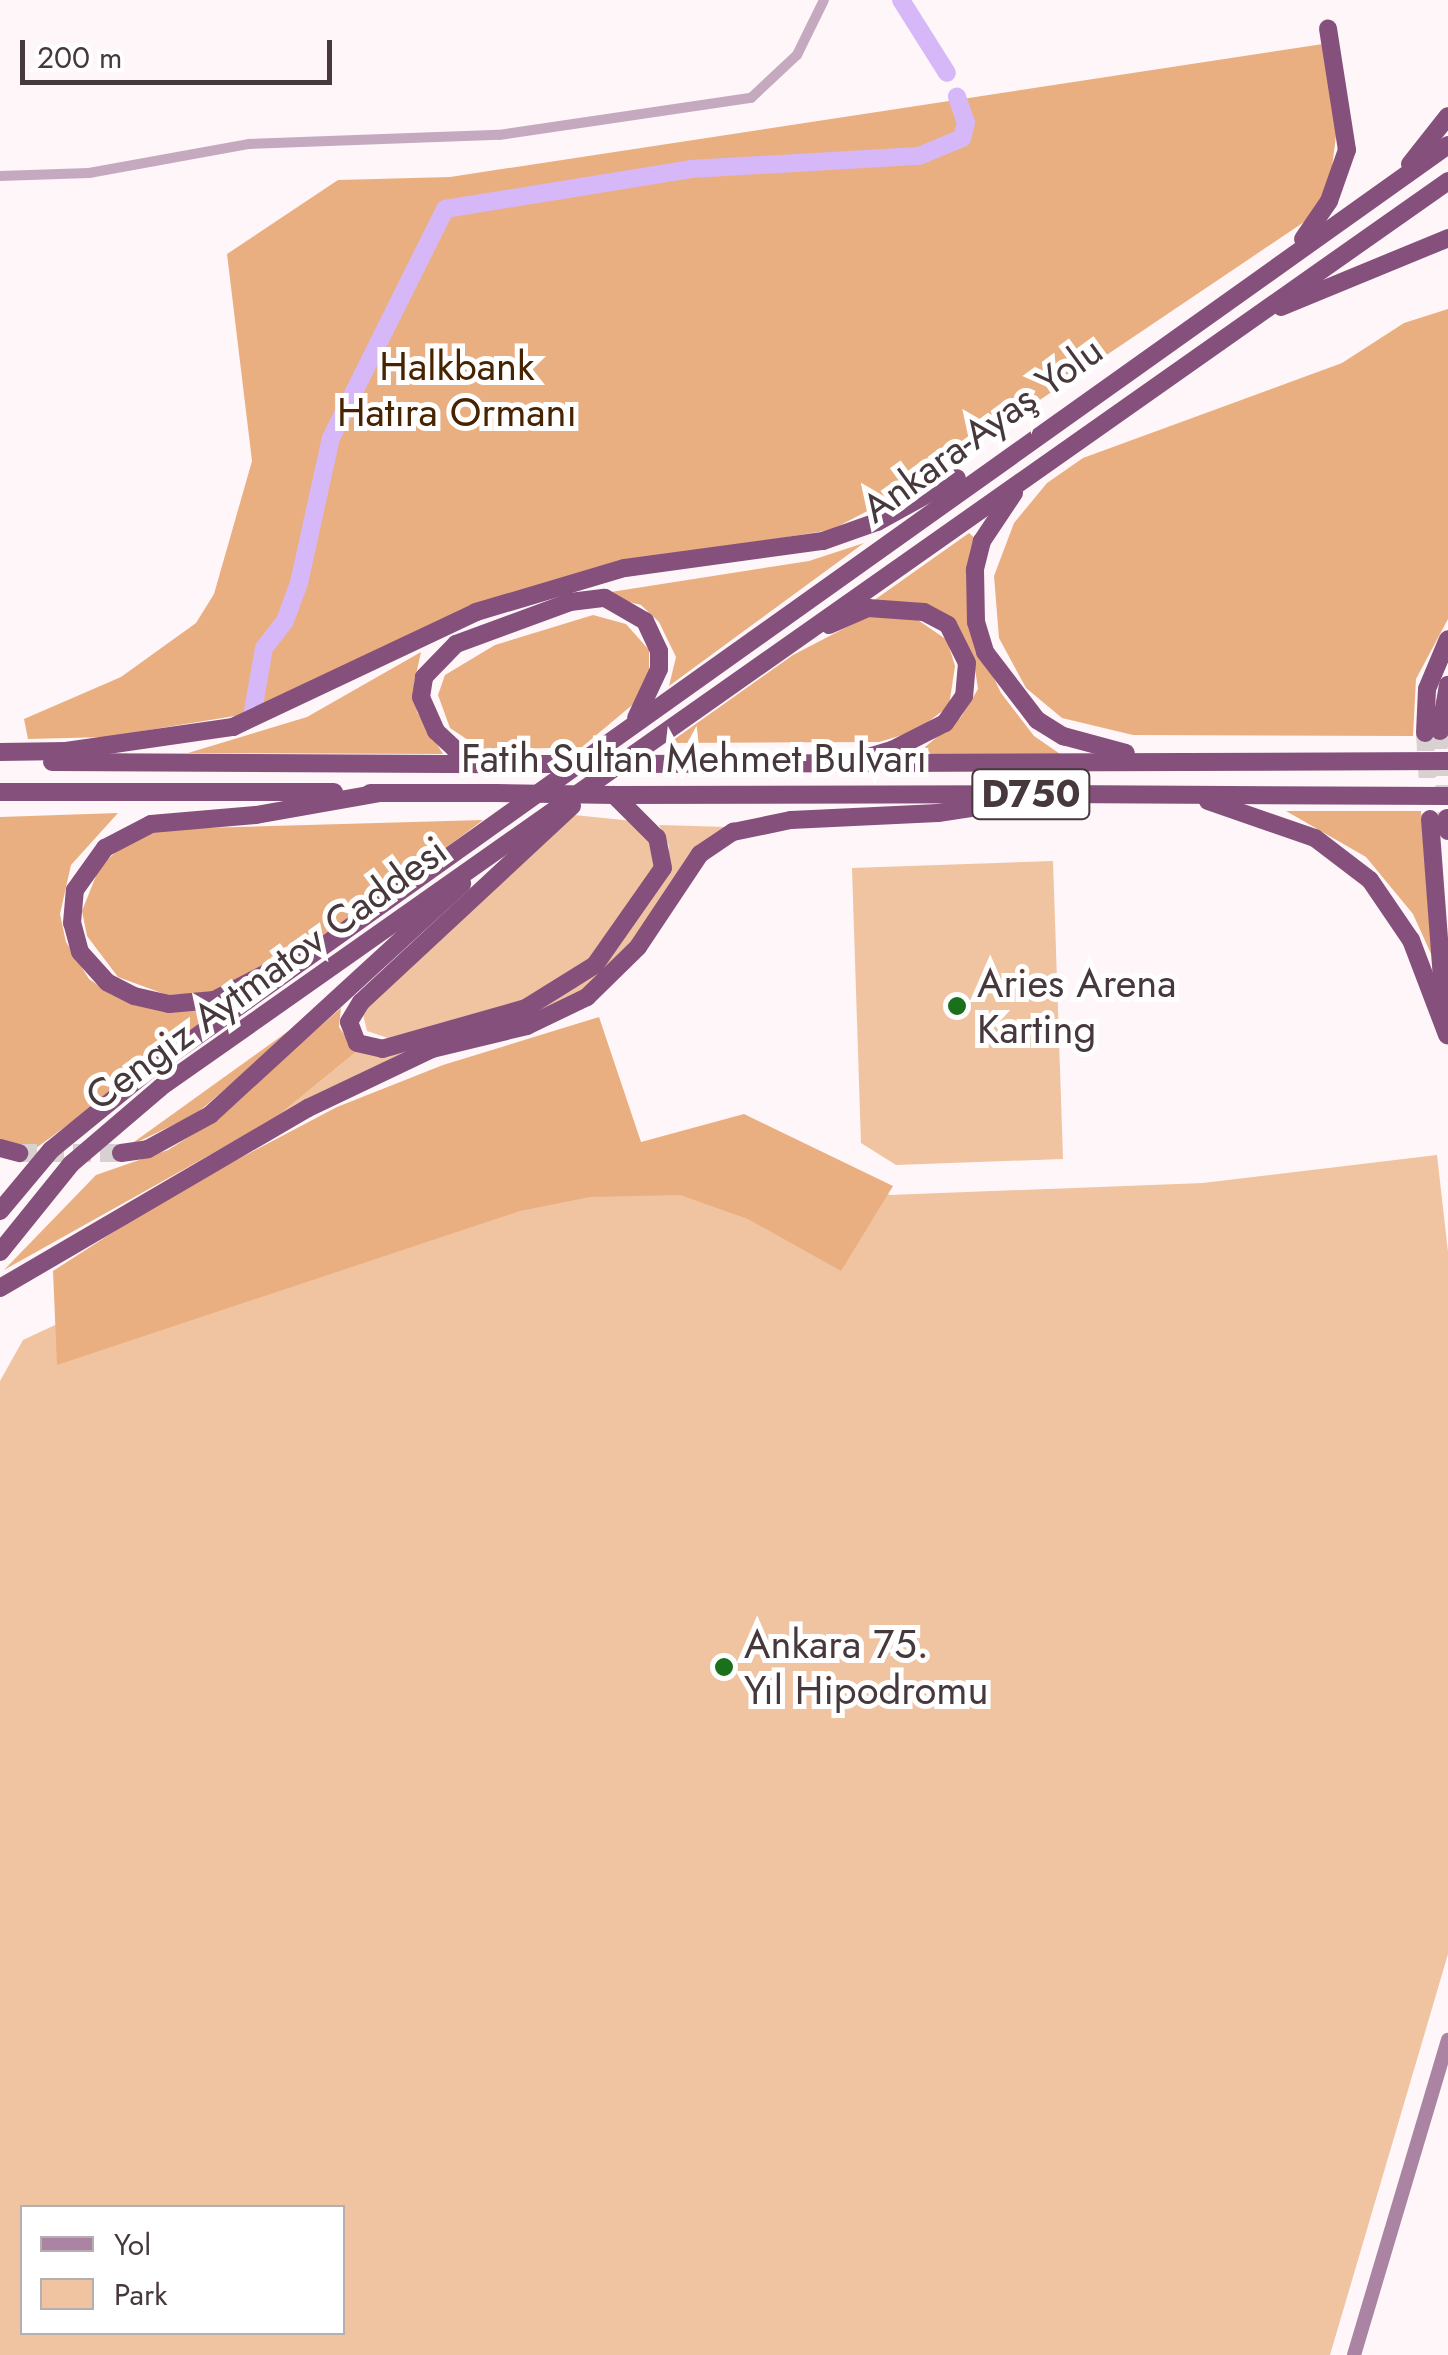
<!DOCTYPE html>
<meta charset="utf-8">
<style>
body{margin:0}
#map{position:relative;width:1448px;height:2355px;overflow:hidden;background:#fef6f8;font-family:Jost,sans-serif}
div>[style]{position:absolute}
.green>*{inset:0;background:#f0c3a1}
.forest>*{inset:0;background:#eaaf81}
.river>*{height:18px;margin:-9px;padding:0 9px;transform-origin:9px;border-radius:9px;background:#d6b8f8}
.highway-tunnel>*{height:18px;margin-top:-9px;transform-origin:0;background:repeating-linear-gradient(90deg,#d9d0d2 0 18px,transparent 0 27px)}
.street>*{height:10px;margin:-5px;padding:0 5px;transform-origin:5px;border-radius:5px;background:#c5aabf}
.secondary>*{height:14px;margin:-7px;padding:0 7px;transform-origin:7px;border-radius:7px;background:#aa84a2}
.highway>*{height:18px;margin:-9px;padding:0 9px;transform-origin:9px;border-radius:9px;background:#85517c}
.highway-bridge>*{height:18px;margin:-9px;padding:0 9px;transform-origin:9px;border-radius:9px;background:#85517c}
.dots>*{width:28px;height:28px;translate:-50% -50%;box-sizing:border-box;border:5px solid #fff;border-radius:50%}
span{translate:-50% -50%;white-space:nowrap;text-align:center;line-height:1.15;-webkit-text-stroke:10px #fff;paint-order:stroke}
.shield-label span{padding:2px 8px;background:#fff;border:2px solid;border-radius:8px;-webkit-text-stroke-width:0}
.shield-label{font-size:38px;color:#47383c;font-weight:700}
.park-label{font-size:40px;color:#482300}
.street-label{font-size:40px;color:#47383c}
.poi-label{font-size:40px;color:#47383c}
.left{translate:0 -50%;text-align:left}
.legend{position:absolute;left:20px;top:2205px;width:325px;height:130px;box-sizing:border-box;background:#fff;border:2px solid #b5afb1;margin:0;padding:12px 18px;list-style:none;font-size:30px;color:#47383c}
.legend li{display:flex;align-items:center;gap:20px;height:50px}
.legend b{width:50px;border:2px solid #b5afb1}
.scale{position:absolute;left:20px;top:40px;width:312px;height:45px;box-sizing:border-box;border:5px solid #47383c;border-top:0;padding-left:12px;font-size:30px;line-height:35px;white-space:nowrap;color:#47383c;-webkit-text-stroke:8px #fff;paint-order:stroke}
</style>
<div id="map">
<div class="green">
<i style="clip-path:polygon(574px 815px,633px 821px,646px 834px,656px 860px,649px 886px,592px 959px,530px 1000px,388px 1038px,367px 1031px,363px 1014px,369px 1003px)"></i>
<i style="clip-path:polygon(659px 825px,727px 827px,700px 845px,633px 941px,587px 987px,556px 1007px,274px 1119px,356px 1052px,397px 1053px,504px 1021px,617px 949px,667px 875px,669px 846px)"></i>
<i style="clip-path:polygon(1053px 861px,1063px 1159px,896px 1165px,861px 1143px,852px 868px)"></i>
<i style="clip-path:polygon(evenodd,739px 1120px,890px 1195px,1203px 1183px,1437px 1155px,1448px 1252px,1448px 1954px,1330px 2355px,0 2355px,0 1381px,23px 1340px,85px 1311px,739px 1120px,22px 2208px,342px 2208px,342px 2332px,22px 2332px,22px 2208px)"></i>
</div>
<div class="forest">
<i style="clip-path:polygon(1323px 44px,1337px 128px,1330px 183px,1310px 218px,900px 494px,831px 530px,705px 550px,439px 620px,247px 714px,106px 737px,28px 739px,24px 719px,121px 677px,196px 623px,214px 594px,252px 461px,227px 254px,338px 180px,450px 177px)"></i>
<i style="clip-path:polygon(1448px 309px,1448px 619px,1416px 679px,1413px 736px,1133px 735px,1062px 718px,1026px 688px,999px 638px,994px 576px,1014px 523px,1047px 483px,1083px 458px,1342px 363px,1404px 323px)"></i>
<i style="clip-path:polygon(969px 533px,976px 539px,967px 611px,975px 638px,1001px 693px,1034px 736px,1063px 756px,933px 757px,925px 747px,961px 717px,978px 689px,973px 656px,935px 608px,873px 601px)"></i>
<i style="clip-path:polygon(864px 543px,669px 686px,676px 657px,659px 622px,641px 605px,598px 594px,809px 561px)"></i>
<i style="clip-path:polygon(593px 615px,626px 624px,649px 650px,649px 670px,643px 696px,582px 747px,483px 750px,450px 728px,438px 695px,445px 675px,495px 645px)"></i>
<i style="clip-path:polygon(870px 615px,915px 618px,947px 640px,955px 666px,949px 706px,916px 731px,879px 742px,669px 743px,793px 655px)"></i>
<i style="clip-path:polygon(421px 652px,414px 684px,417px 712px,443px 754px,188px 753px,307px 717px)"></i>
<i style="clip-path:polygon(1286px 811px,1421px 811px,1432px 956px,1413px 914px,1366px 857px)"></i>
<i style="clip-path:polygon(118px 813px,71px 865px,60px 914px,66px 942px,89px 979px,112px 995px,162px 1010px,211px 1008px,217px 1016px,32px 1151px,0 1141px,0 817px)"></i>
<i style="clip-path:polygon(483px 820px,344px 925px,212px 993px,167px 995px,118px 977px,87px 936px,82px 911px,100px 866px,126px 843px,163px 829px)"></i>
<i style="clip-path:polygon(341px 1008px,339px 1027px,356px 1052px,274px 1119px,4px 1270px,96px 1175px,168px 1150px,208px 1125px)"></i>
<i style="clip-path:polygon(312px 1014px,196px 1114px,127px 1147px)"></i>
<i style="clip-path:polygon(599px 1017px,641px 1142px,744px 1114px,893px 1186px,841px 1271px,748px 1219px,680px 1195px,590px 1197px,520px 1211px,57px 1365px,53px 1271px,174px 1193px,337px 1107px,443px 1065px)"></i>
</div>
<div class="river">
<i style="left:901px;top:0;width:86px;rotate:57.8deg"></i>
<i style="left:253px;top:711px;width:64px;rotate:-80.1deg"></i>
<i style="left:264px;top:648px;width:34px;rotate:-52deg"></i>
<i style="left:285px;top:621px;width:40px;rotate:-69.8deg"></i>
<i style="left:299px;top:583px;width:148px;rotate:-77.6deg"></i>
<i style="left:331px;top:438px;width:256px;rotate:-63.5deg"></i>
<i style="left:445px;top:209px;width:249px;rotate:-9.2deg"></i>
<i style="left:691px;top:169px;width:228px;rotate:-3.3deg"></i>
<i style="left:919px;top:156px;width:47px;rotate:-22.7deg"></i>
<i style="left:962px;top:138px;width:16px;rotate:-75deg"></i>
<i style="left:966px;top:123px;width:28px;rotate:-109deg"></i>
</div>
<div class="highway-tunnel">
<i style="left:1440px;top:731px;width:87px;rotate:85.4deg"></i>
<i style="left:1425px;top:733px;width:86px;rotate:86.7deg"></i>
<i style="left:19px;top:1153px;width:102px"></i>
</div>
<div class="street">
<i style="left:0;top:176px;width:89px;rotate:-1.9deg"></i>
<i style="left:89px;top:173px;width:163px;rotate:-10.3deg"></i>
<i style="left:249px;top:144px;width:250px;rotate:-2.1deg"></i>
<i style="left:499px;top:135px;width:255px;rotate:-8.4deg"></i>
<i style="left:751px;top:98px;width:63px;rotate:-43.1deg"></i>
<i style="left:797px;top:55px;width:61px;rotate:-63.9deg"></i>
</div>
<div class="secondary">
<i style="left:1354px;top:2355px;width:329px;rotate:-73.4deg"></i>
</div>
<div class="highway">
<i style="left:1410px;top:164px;width:61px;rotate:-51.6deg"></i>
<i style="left:1303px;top:239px;width:46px;rotate:-55.6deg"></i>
<i style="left:1329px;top:201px;width:54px;rotate:-70.6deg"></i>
<i style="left:1347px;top:150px;width:123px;rotate:-98.9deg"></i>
<i style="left:1281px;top:307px;width:181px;rotate:-22.4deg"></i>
<i style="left:1014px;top:493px;width:58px;rotate:123.7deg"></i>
<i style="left:982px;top:541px;width:30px;rotate:104deg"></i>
<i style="left:975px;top:570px;width:52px;rotate:88.9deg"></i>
<i style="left:976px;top:622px;width:31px;rotate:73deg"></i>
<i style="left:985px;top:652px;width:86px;rotate:52.6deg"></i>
<i style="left:1037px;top:720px;width:31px;rotate:32deg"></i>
<i style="left:1063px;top:736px;width:65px;rotate:15.1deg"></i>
<i style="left:829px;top:625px;width:43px;rotate:-23.6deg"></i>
<i style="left:868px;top:608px;width:56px;rotate:4.1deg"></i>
<i style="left:924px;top:612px;width:27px;rotate:28deg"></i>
<i style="left:948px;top:625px;width:42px;rotate:63.4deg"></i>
<i style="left:967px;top:663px;width:33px;rotate:95deg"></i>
<i style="left:964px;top:696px;width:33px;rotate:125deg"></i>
<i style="left:945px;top:723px;width:59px;rotate:153deg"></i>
<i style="left:892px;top:750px;width:46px;rotate:163.5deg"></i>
<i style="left:1440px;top:731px;width:47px;rotate:-80.1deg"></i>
<i style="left:1425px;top:733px;width:44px;rotate:-87.4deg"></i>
<i style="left:1427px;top:689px;width:54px;rotate:-67.2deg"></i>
<i style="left:0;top:752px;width:66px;rotate:-0.9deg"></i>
<i style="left:66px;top:751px;width:169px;rotate:-8.2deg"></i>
<i style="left:233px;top:727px;width:269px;rotate:-25.3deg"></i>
<i style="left:476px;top:612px;width:155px;rotate:-16.5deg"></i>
<i style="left:625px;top:568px;width:200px;rotate:-7.8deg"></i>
<i style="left:823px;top:541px;width:57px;rotate:-19.4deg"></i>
<i style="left:877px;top:522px;width:91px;rotate:-28.8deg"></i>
<i style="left:482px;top:759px;width:29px;rotate:-160deg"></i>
<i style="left:455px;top:749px;width:26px;rotate:-137deg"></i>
<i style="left:436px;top:731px;width:37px;rotate:-114deg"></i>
<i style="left:421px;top:697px;width:20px;rotate:-81deg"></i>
<i style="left:424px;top:677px;width:46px;rotate:-45.9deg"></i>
<i style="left:456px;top:644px;width:121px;rotate:-20.2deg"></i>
<i style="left:570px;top:602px;width:35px;rotate:-7deg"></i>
<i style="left:605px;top:598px;width:46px;rotate:29.9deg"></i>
<i style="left:645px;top:621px;width:33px;rotate:65deg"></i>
<i style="left:659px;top:651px;width:18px;rotate:90deg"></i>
<i style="left:659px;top:669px;width:54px;rotate:115.1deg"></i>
<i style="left:52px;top:762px;width:445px;rotate:0.3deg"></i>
<i style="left:627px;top:764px;width:821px;rotate:-0.21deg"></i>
<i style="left:0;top:792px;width:334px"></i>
<i style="left:370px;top:793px;width:127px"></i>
<i style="left:1054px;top:794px;width:394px;rotate:0.3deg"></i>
<i style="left:614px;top:795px;width:389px;rotate:-0.1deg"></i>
<i style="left:1208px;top:801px;width:113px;rotate:19.1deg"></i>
<i style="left:1315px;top:838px;width:69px;rotate:37.4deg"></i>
<i style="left:1370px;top:880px;width:73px;rotate:55.7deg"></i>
<i style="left:1411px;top:940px;width:102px;rotate:69.2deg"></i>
<i style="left:572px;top:806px;width:288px;rotate:137.1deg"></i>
<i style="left:361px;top:1002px;width:23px;rotate:121deg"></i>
<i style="left:349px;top:1022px;width:22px;rotate:69deg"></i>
<i style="left:357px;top:1043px;width:26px;rotate:13deg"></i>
<i style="left:382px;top:1049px;width:150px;rotate:-15.9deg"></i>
<i style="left:526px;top:1008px;width:81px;rotate:-31.9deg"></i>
<i style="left:595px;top:965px;width:118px;rotate:-55deg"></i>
<i style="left:663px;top:868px;width:31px;rotate:-101deg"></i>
<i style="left:657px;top:838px;width:61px;rotate:-135deg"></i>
<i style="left:1447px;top:818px;width:13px;rotate:86deg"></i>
<i style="left:1430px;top:819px;width:186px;rotate:85.7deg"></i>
<i style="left:280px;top:966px;width:74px;rotate:152.7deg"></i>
<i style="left:214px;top:1000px;width:45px;rotate:174.9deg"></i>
<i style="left:169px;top:1004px;width:36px;rotate:-167deg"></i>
<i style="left:134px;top:996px;width:30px;rotate:-153deg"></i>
<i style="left:107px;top:982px;width:40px;rotate:-132deg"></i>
<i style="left:80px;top:952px;width:30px;rotate:-105deg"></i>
<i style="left:72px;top:923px;width:33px;rotate:-85deg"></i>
<i style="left:75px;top:890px;width:52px;rotate:-54.5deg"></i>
<i style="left:105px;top:848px;width:52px;rotate:-27.6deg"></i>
<i style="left:151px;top:824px;width:105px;rotate:-4.9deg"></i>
<i style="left:256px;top:815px;width:125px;rotate:-10.1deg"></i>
<i style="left:0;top:1148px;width:20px;rotate:15deg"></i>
<i style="left:121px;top:1153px;width:27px;rotate:-8deg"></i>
<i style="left:148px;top:1149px;width:71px;rotate:-28.7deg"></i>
<i style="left:210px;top:1115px;width:342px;rotate:-42.5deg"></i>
<i style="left:0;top:1211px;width:80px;rotate:-50.1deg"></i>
<i style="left:51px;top:1150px;width:125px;rotate:-39.2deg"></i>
<i style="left:148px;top:1071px;width:1596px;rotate:-35.46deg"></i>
<i style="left:0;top:1252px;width:113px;rotate:-51.1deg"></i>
<i style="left:71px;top:1164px;width:118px;rotate:-40.5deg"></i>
<i style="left:161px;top:1087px;width:1574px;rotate:-35.14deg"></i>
<i style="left:0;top:1288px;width:357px;rotate:-30.3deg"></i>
<i style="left:308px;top:1108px;width:137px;rotate:-25.4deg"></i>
<i style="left:432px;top:1049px;width:98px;rotate:-13.6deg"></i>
<i style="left:527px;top:1026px;width:67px;rotate:-25.8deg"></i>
<i style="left:587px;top:997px;width:71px;rotate:-44.4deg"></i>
<i style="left:638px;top:947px;width:112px;rotate:-56.3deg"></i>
<i style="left:700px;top:854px;width:40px;rotate:-34deg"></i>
<i style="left:733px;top:832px;width:59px;rotate:-11.7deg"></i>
<i style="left:791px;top:820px;width:147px;rotate:-2.7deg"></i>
<i style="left:938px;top:813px;width:127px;rotate:-8.6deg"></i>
</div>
<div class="highway-bridge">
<i style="left:497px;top:764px;width:130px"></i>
<i style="left:497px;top:793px;width:117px;rotate:1deg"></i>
</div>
<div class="dots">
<i style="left:957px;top:1006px;background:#1a701b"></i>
<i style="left:724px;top:1667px;background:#1a701b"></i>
</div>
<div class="shield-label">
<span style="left:1031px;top:794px">D750</span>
</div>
<div class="park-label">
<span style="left:457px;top:389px">Halkbank<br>Hatıra Ormanı</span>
</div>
<div class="street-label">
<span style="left:982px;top:429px;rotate:-36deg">Ankara-Ayaş Yolu</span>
<span style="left:694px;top:758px">Fatih Sultan Mehmet Bulvarı</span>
<span style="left:266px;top:973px;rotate:-36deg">Cengiz Aytmatov Caddesi</span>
</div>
<div class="poi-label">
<span class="left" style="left:977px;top:1006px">Aries Arena<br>Karting</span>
<span class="left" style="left:744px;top:1667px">Ankara 75.<br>Yıl Hipodromu</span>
</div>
<ul class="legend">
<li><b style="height:12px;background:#aa84a2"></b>Yol</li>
<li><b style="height:28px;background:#f0c3a1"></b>Park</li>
</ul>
<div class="scale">200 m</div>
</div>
